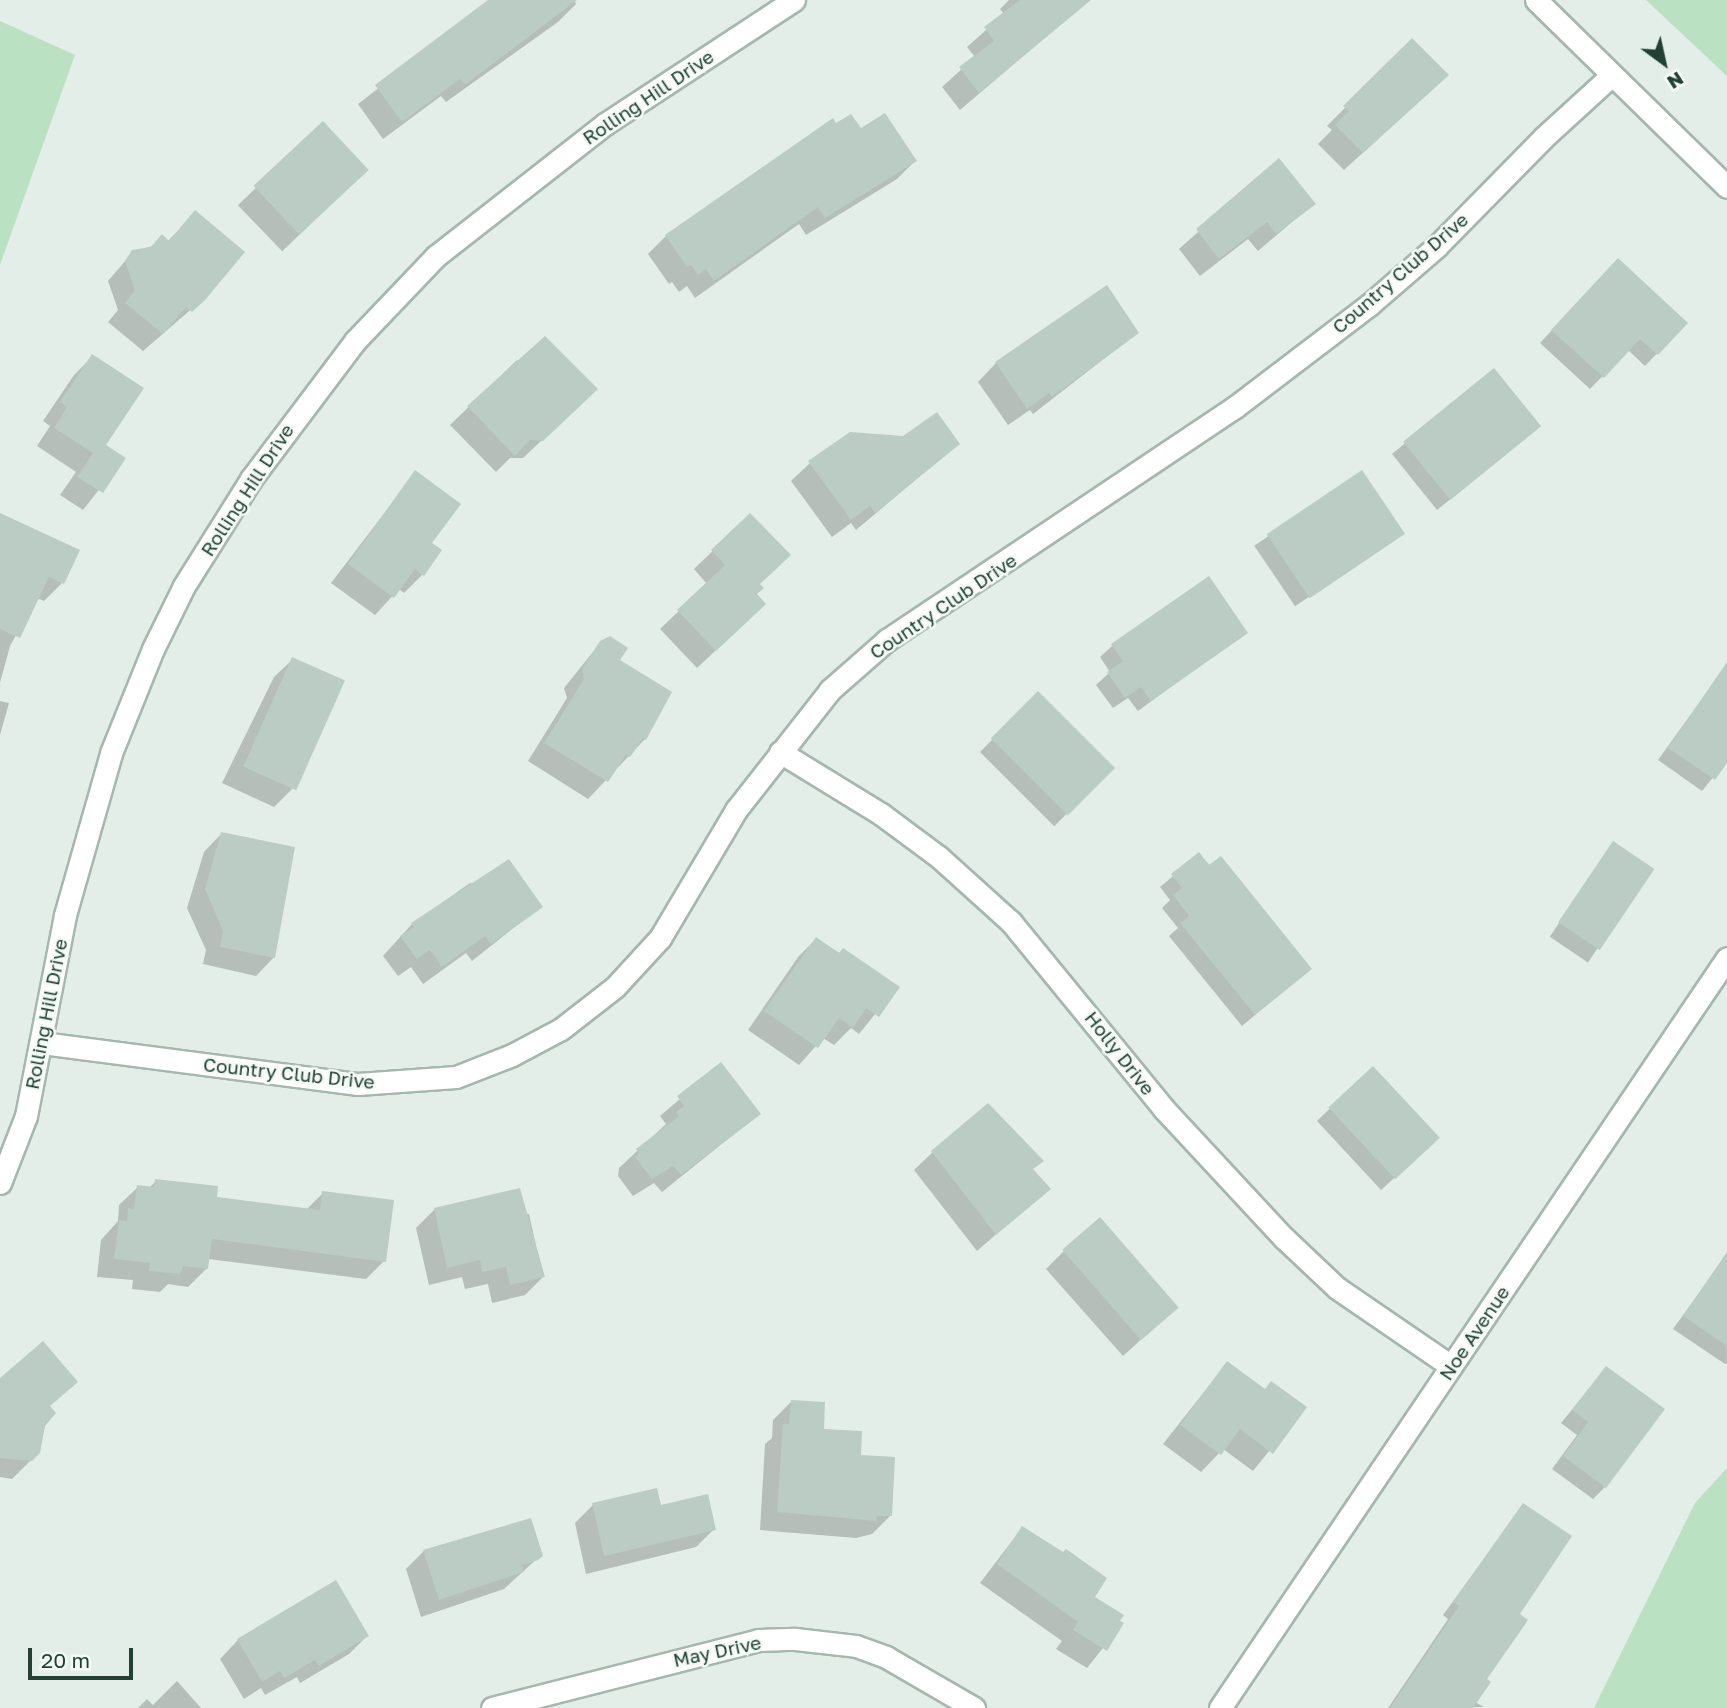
<!DOCTYPE html>
<style>
body{margin:0}
#map{position:relative;width:1727px;height:1708px;overflow:hidden;background:#e3eee8;font-family:"Golos Text",sans-serif}
div>[style]{position:absolute}
.green>*{inset:0;background:#bae1c1}
.shadow>*{inset:0;background:#0003;transform-origin:0 0}
.building>*{inset:0;background:#baccc3;transform-origin:0 0}
.roads{filter:drop-shadow(2px 0 #a5b7af) drop-shadow(-2px 0 #a5b7af) drop-shadow(0 2px #a5b7af) drop-shadow(0 -2px #a5b7af)}
.minor>*{height:21px;margin:-10.5px;padding:0 10.5px;transform-origin:10.5px;border-radius:10.5px;background:#fff}
.secondary>*{height:21px;margin:-10.5px;padding:0 10.5px;transform-origin:10.5px;border-radius:10.5px;background:#fff}
span{translate:-50% -50%;white-space:nowrap;text-align:center;line-height:1.15;-webkit-text-stroke:5px #f4faf6;paint-order:stroke}
.street-label{font-size:19px;color:#214135}
.north{position:absolute;left:1629px;top:28px;width:70px;height:70px;-webkit-text-stroke:5px #f4faf6;paint-order:stroke;rotate:147deg;font-size:19px;font-weight:700;line-height:28px;text-align:center;color:#214135}
.north::after{content:'';display:block;margin:auto;width:24px;height:32px;background:#214135;clip-path:polygon(50% 0,100% 100%,50% 72%,0 100%)}
.scale{position:absolute;left:28px;top:1648px;width:105px;height:32px;box-sizing:border-box;border:4px solid #214135;border-top:0;padding-left:9px;font-size:21px;line-height:24px;white-space:nowrap;color:#214135;-webkit-text-stroke:5px #f4faf6;paint-order:stroke}
</style>
<div id="map">
<div class="green">
<i style="clip-path:polygon(1646px 0,1727px 0,1727px 76px)"></i>
<i style="clip-path:polygon(0 21px,75px 55px,0 265px)"></i>
<i style="clip-path:polygon(1727px 1468px,1727px 1708px,1594px 1708px,1695px 1503px)"></i>
</div>
<div class="shadow">
<i style="clip-path:polygon(493px 0,574px 0,576px 4px,558px 22px,446px 102px,441px 96px,383px 139px,358px 104px)"></i>
<i style="clip-path:polygon(1009px 0,1089px 0,960px 110px,942px 87px,975px 57px,967px 47px,1004px 14px,1000px 9px)"></i>
<i style="clip-path:polygon(1412px 40px,1428px 93px,1344px 170px,1318px 144px,1332px 130px,1327px 126px)"></i>
<i style="left:322px;top:124px;width:64px;height:117px;rotate:46deg"></i>
<i style="clip-path:polygon(836px 126px,861px 130px,915px 161px,897px 179px,806px 235px,799px 224px,695px 298px,687px 286px,679px 292px,672px 282px,669px 284px,648px 254px,666px 236px)"></i>
<i style="clip-path:polygon(1279px 160px,1313px 204px,1258px 251px,1248px 239px,1200px 276px,1179px 249px)"></i>
<i style="clip-path:polygon(195px 213px,203px 299px,143px 351px,108px 322px,118px 310px,108px 281px,133px 252px,168px 241px)"></i>
<i style="clip-path:polygon(1606px 272px,1686px 323px,1645px 366px,1628px 350px,1590px 389px,1540px 343px)"></i>
<i style="clip-path:polygon(1137px 333px,1033px 414px,1030px 410px,1008px 425px,978px 382px,996px 363px)"></i>
<i style="clip-path:polygon(92px 357px,103px 446px,123px 459px,83px 510px,60px 495px,76px 472px,37px 446px,50px 426px,43px 421px,74px 375px)"></i>
<i style="clip-path:polygon(517px 360px,577px 407px,523px 458px,510px 458px,496px 472px,450px 425px)"></i>
<i style="clip-path:polygon(1494px 370px,1526px 438px,1437px 510px,1392px 454px)"></i>
<i style="clip-path:polygon(958px 444px,856px 530px,851px 523px,832px 537px,791px 481px,810px 463px)"></i>
<i style="clip-path:polygon(415px 473px,430px 544px,422px 575px,404px 593px,399px 589px,375px 615px,331px 583px)"></i>
<i style="left:1362px;top:473px;width:73px;height:130px;rotate:56deg"></i>
<i style="clip-path:polygon(0 515px,62px 583px,44px 601px,37px 598px,10px 646px,0 683px)"></i>
<i style="clip-path:polygon(750px 515px,758px 584px,746px 622px,697px 668px,660px 629px,707px 584px,694px 569px)"></i>
<i style="clip-path:polygon(1246px 632px,1138px 711px,1128px 698px,1113px 708px,1096px 685px,1110px 672px,1100px 657px,1112px 646px)"></i>
<i style="clip-path:polygon(601px 642px,618px 660px,645px 739px,588px 799px,528px 761px,567px 698px,564px 688px)"></i>
<i style="clip-path:polygon(293px 659px,292px 789px,274px 807px,222px 783px,274px 677px)"></i>
<i style="clip-path:polygon(1727px 664px,1727px 760px,1702px 791px,1658px 760px)"></i>
<i style="left:1038px;top:694px;width:105px;height:82px;rotate:45deg"></i>
<i style="clip-path:polygon(0 701px,9px 703px,0 735px)"></i>
<i style="clip-path:polygon(222px 833px,274px 957px,256px 976px,203px 964px,206px 950px,187px 908px,204px 852px)"></i>
<i style="left:1613px;top:843px;width:46px;height:113px;rotate:34deg"></i>
<i style="clip-path:polygon(1199px 854px,1310px 969px,1242px 1026px,1169px 936px,1178px 928px,1162px 908px,1170px 900px,1160px 887px)"></i>
<i style="clip-path:polygon(470px 883px,541px 906px,472px 961px,466px 953px,423px 984px,411px 967px,398px 976px,383px 956px,412px 924px)"></i>
<i style="clip-path:polygon(816px 939px,897px 987px,859px 1034px,851px 1028px,834px 1045px,823px 1038px,799px 1065px,748px 1030px,798px 957px)"></i>
<i style="clip-path:polygon(720px 1065px,759px 1114px,662px 1192px,654px 1183px,633px 1196px,618px 1176px,619px 1168px,666px 1124px,660px 1116px)"></i>
<i style="clip-path:polygon(1372px 1068px,1425px 1150px,1381px 1190px,1317px 1121px)"></i>
<i style="clip-path:polygon(933px 1152px,1032px 1170px,1048px 1189px,977px 1251px,914px 1170px)"></i>
<i style="clip-path:polygon(156px 1181px,215px 1199px,306px 1210px,323px 1193px,384px 1261px,366px 1279px,208px 1259px,207px 1268px,188px 1287px,168px 1284px,160px 1292px,132px 1289px,133px 1280px,97px 1277px,101px 1240px,118px 1221px,119px 1205px,138px 1187px,149px 1188px)"></i>
<i style="clip-path:polygon(435px 1209px,529px 1214px,543px 1277px,525px 1295px,492px 1303px,488px 1284px,465px 1289px,462px 1277px,429px 1285px,416px 1228px)"></i>
<i style="clip-path:polygon(1064px 1251px,1177px 1307px,1123px 1356px,1046px 1269px)"></i>
<i style="clip-path:polygon(1725px 1257px,1727px 1363px,1725px 1364px,1673px 1329px)"></i>
<i style="clip-path:polygon(1227px 1363px,1264px 1391px,1305px 1407px,1253px 1471px,1223px 1449px,1201px 1472px,1163px 1444px)"></i>
<i style="clip-path:polygon(1606px 1368px,1605px 1487px,1593px 1499px,1552px 1469px,1577px 1435px,1561px 1423px)"></i>
<i style="clip-path:polygon(0 1384px,49px 1407px,39px 1452px,12px 1479px,0 1477px)"></i>
<i style="clip-path:polygon(791px 1402px,859px 1457px,890px 1516px,872px 1534px,856px 1538px,760px 1530px,765px 1444px,772px 1438px,773px 1420px)"></i>
<i style="clip-path:polygon(593px 1505px,659px 1508px,714px 1529px,696px 1547px,586px 1574px,575px 1523px)"></i>
<i style="clip-path:polygon(1523px 1506px,1517px 1614px,1475px 1702px,1484px 1707px,1388px 1708px,1448px 1619px,1443px 1615px)"></i>
<i style="clip-path:polygon(1022px 1528px,1122px 1624px,1087px 1668px,1056px 1649px,1062px 1641px,980px 1583px)"></i>
<i style="clip-path:polygon(424px 1551px,541px 1555px,504px 1589px,421px 1617px,406px 1569px)"></i>
<i style="clip-path:polygon(367px 1636px,349px 1654px,300px 1683px,297px 1677px,265px 1695px,261px 1688px,244px 1699px,220px 1659px,238px 1640px)"></i>
<i style="clip-path:polygon(177px 1681px,201px 1708px,138px 1708px,147px 1699px,153px 1705px)"></i>
</div>
<div class="building">
<i style="clip-path:polygon(488px 0,577px 0,465px 85px,460px 79px,402px 122px,375px 85px)"></i>
<i style="clip-path:polygon(1020px 0,1091px 0,979px 93px,959px 67px,994px 41px,984px 27px)"></i>
<i style="clip-path:polygon(1412px 38px,1449px 75px,1363px 153px,1335px 125px,1349px 111px,1343px 106px)"></i>
<i style="clip-path:polygon(885px 113px,917px 161px,825px 218px,818px 207px,714px 281px,706px 269px,698px 275px,691px 265px,687px 267px,665px 235px,833px 118px,836px 123px,851px 114px,861px 128px)"></i>
<i style="left:323px;top:121px;width:67px;height:95px;rotate:47deg"></i>
<i style="clip-path:polygon(1279px 158px,1316px 204px,1276px 234px,1267px 222px,1219px 259px,1196px 229px)"></i>
<i style="clip-path:polygon(195px 210px,245px 252px,205px 300px,192px 312px,186px 307px,163px 334px,125px 303px,135px 290px,125px 261px,132px 250px,151px 247px,162px 234px,169px 241px)"></i>
<i style="clip-path:polygon(1618px 258px,1688px 323px,1658px 355px,1640px 339px,1604px 378px,1551px 330px)"></i>
<i style="clip-path:polygon(1107px 285px,1139px 333px,1052px 397px,1049px 393px,1027px 409px,995px 362px)"></i>
<i style="clip-path:polygon(545px 336px,598px 389px,543px 441px,530px 440px,515px 456px,467px 406px)"></i>
<i style="clip-path:polygon(92px 354px,144px 388px,106px 445px,126px 458px,103px 493px,77px 477px,93px 453px,54px 428px,67px 407px,60px 402px)"></i>
<i style="left:1494px;top:368px;width:75px;height:117px;rotate:51deg"></i>
<i style="clip-path:polygon(937px 412px,960px 444px,875px 513px,870px 506px,851px 520px,808px 461px,850px 432px,903px 436px)"></i>
<i style="clip-path:polygon(415px 470px,461px 504px,432px 543px,442px 550px,424px 576px,415px 569px,394px 598px,348px 564px)"></i>
<i style="left:1362px;top:470px;width:77px;height:115px;rotate:56deg"></i>
<i style="clip-path:polygon(0 513px,80px 550px,64px 584px,49px 577px,20px 638px,0 629px)"></i>
<i style="clip-path:polygon(750px 513px,791px 555px,760px 584px,764px 588px,757px 594px,766px 604px,716px 651px,677px 610px,725px 565px,711px 550px)"></i>
<i style="clip-path:polygon(1209px 576px,1248px 633px,1151px 701px,1141px 687px,1125px 698px,1107px 672px,1123px 661px,1111px 644px)"></i>
<i style="clip-path:polygon(610px 636px,628px 648px,620px 660px,672px 692px,646px 740px,643px 738px,630px 757px,626px 755px,608px 782px,544px 743px,584px 679px,582px 669px,600px 641px)"></i>
<i style="left:292px;top:657px;width:58px;height:120px;rotate:24deg"></i>
<i style="clip-path:polygon(1727px 662px,1727px 763px,1715px 780px,1668px 748px)"></i>
<i style="left:1038px;top:691px;width:109px;height:67px;rotate:45deg"></i>
<i style="clip-path:polygon(221px 832px,295px 847px,275px 958px,220px 947px,223px 931px,205px 889px)"></i>
<i style="left:1613px;top:841px;width:50px;height:98px;rotate:34deg"></i>
<i style="clip-path:polygon(1199px 852px,1209px 865px,1221px 856px,1312px 969px,1255px 1015px,1180px 923px,1189px 916px,1173px 895px,1182px 888px,1171px 874px)"></i>
<i style="clip-path:polygon(509px 859px,543px 907px,491px 944px,485px 936px,442px 967px,430px 950px,417px 959px,400px 936px,414px 927px,411px 923px)"></i>
<i style="clip-path:polygon(816px 937px,839px 953px,843px 948px,900px 987px,879px 1017px,866px 1008px,853px 1028px,839px 1018px,818px 1048px,764px 1011px)"></i>
<i style="clip-path:polygon(721px 1062px,761px 1114px,681px 1175px,673px 1166px,652px 1179px,635px 1157px,639px 1153px,636px 1149px,679px 1116px,676px 1112px,684px 1106px,677px 1096px)"></i>
<i style="left:1373px;top:1066px;width:98px;height:61px;rotate:47deg"></i>
<i style="clip-path:polygon(988px 1103px,1044px 1161px,1033px 1169px,1051px 1189px,996px 1235px,931px 1151px)"></i>
<i style="clip-path:polygon(155px 1179px,218px 1186px,217px 1197px,320px 1210px,322px 1191px,394px 1200px,386px 1262px,212px 1239px,208px 1269px,183px 1266px,180px 1274px,149px 1271px,150px 1263px,114px 1259px,119px 1220px,127px 1221px,128px 1208px,134px 1209px,137px 1185px,154px 1187px)"></i>
<i style="clip-path:polygon(520px 1188px,545px 1277px,510px 1285px,506px 1267px,482px 1272px,480px 1260px,447px 1268px,434px 1208px)"></i>
<i style="left:1100px;top:1217px;width:120px;height:50px;rotate:49deg"></i>
<i style="clip-path:polygon(1727px 1252px,1727px 1346px,1683px 1316px)"></i>
<i style="clip-path:polygon(43px 1341px,78px 1382px,50px 1406px,56px 1413px,45px 1426px,40px 1453px,32px 1461px,0 1458px,0 1378px)"></i>
<i style="clip-path:polygon(1227px 1361px,1265px 1389px,1271px 1381px,1307px 1407px,1273px 1454px,1240px 1429px,1221px 1455px,1180px 1425px)"></i>
<i style="clip-path:polygon(1606px 1366px,1665px 1409px,1606px 1488px,1563px 1456px,1588px 1422px,1572px 1410px)"></i>
<i style="clip-path:polygon(791px 1400px,825px 1402px,824px 1429px,862px 1431px,861px 1455px,895px 1457px,892px 1516px,877px 1516px,876px 1521px,777px 1512px,783px 1424px,789px 1424px)"></i>
<i style="clip-path:polygon(657px 1488px,661px 1505px,708px 1494px,716px 1530px,604px 1556px,592px 1503px)"></i>
<i style="clip-path:polygon(1523px 1503px,1572px 1536px,1520px 1614px,1528px 1620px,1487px 1679px,1491px 1682px,1473px 1708px,1390px 1708px,1459px 1606px,1453px 1602px)"></i>
<i style="clip-path:polygon(531px 1518px,543px 1556px,538px 1560px,522px 1565px,524px 1572px,439px 1600px,423px 1550px)"></i>
<i style="clip-path:polygon(1022px 1526px,1063px 1552px,1066px 1549px,1107px 1578px,1095px 1597px,1124px 1615px,1120px 1621px,1124px 1623px,1107px 1651px,1073px 1630px,1078px 1622px,997px 1564px)"></i>
<i style="clip-path:polygon(336px 1580px,369px 1636px,319px 1666px,315px 1660px,284px 1678px,280px 1671px,262px 1682px,237px 1639px)"></i>
</div>
<div class="roads">
<div class="minor">
<i style="left:780px;top:752px;width:119px;rotate:31.5deg"></i>
<i style="left:881px;top:814px;width:72px;rotate:36.6deg"></i>
<i style="left:939px;top:857px;width:97px;rotate:42.1deg"></i>
<i style="left:1011px;top:922px;width:242px;rotate:50.7deg"></i>
<i style="left:1164px;top:1109px;width:176px;rotate:47.1deg"></i>
<i style="left:1284px;top:1238px;width:73px;rotate:43.3deg"></i>
<i style="left:1337px;top:1288px;width:138px;rotate:34.4deg"></i>
<i style="left:42px;top:1043px;width:319px;rotate:7.4deg"></i>
<i style="left:358px;top:1084px;width:98px;rotate:-4.1deg"></i>
<i style="left:456px;top:1077px;width:60px;rotate:-21.4deg"></i>
<i style="left:512px;top:1055px;width:55px;rotate:-28deg"></i>
<i style="left:561px;top:1029px;width:68px;rotate:-37.9deg"></i>
<i style="left:615px;top:987px;width:67px;rotate:-47.4deg"></i>
<i style="left:660px;top:938px;width:149px;rotate:-59.3deg"></i>
<i style="left:736px;top:810px;width:152px;rotate:-51.9deg"></i>
<i style="left:830px;top:690px;width:76px;rotate:-41.3deg"></i>
<i style="left:887px;top:640px;width:419px;rotate:-33.8deg"></i>
<i style="left:1235px;top:407px;width:168px;rotate:-37.3deg"></i>
<i style="left:1369px;top:305px;width:90px;rotate:-40.9deg"></i>
<i style="left:1437px;top:246px;width:151px;rotate:-45.5deg"></i>
<i style="left:1543px;top:138px;width:93px;rotate:-42.4deg"></i>
<i style="left:0;top:1183px;width:72px;rotate:-68.8deg"></i>
<i style="left:26px;top:1116px;width:205px;rotate:-79deg"></i>
<i style="left:65px;top:915px;width:168px;rotate:-74.1deg"></i>
<i style="left:111px;top:753px;width:112px;rotate:-68deg"></i>
<i style="left:153px;top:649px;width:70px;rotate:-63.8deg"></i>
<i style="left:184px;top:586px;width:126px;rotate:-57.9deg"></i>
<i style="left:251px;top:479px;width:173px;rotate:-53deg"></i>
<i style="left:355px;top:341px;width:117px;rotate:-46.4deg"></i>
<i style="left:436px;top:256px;width:214px;rotate:-38deg"></i>
<i style="left:605px;top:124px;width:226px;rotate:-33.3deg"></i>
<i style="left:492px;top:1708px;width:275px;rotate:-14.3deg"></i>
<i style="left:758px;top:1640px;width:37px;rotate:-2deg"></i>
<i style="left:795px;top:1639px;width:61px;rotate:6.5deg"></i>
<i style="left:856px;top:1646px;width:32px;rotate:20deg"></i>
<i style="left:886px;top:1657px;width:102px;rotate:30.1deg"></i>
<i style="left:1220px;top:1708px;width:905px;rotate:-55.94deg"></i>
</div>
<div class="secondary">
<i style="left:1536px;top:0;width:267px;rotate:44.4deg"></i>
</div>
</div>
<div class="street-label">
<span style="left:648px;top:97px;rotate:-34deg">Rolling Hill Drive</span>
<span style="left:1400px;top:273px;rotate:-41deg">Country Club Drive</span>
<span style="left:247px;top:490px;rotate:-57deg">Rolling Hill Drive</span>
<span style="left:943px;top:606px;rotate:-34deg">Country Club Drive</span>
<span style="left:46px;top:1014px;rotate:-79deg">Rolling Hill Drive</span>
<span style="left:1120px;top:1053px;rotate:52deg">Holly Drive</span>
<span style="left:289px;top:1073px;rotate:6deg">Country Club Drive</span>
<span style="left:1474px;top:1333px;rotate:-56deg">Noe Avenue</span>
<span style="left:717px;top:1651px;rotate:-12deg">May Drive</span>
</div>
<div class="north">N</div>
<div class="scale">20 m</div>
</div>
